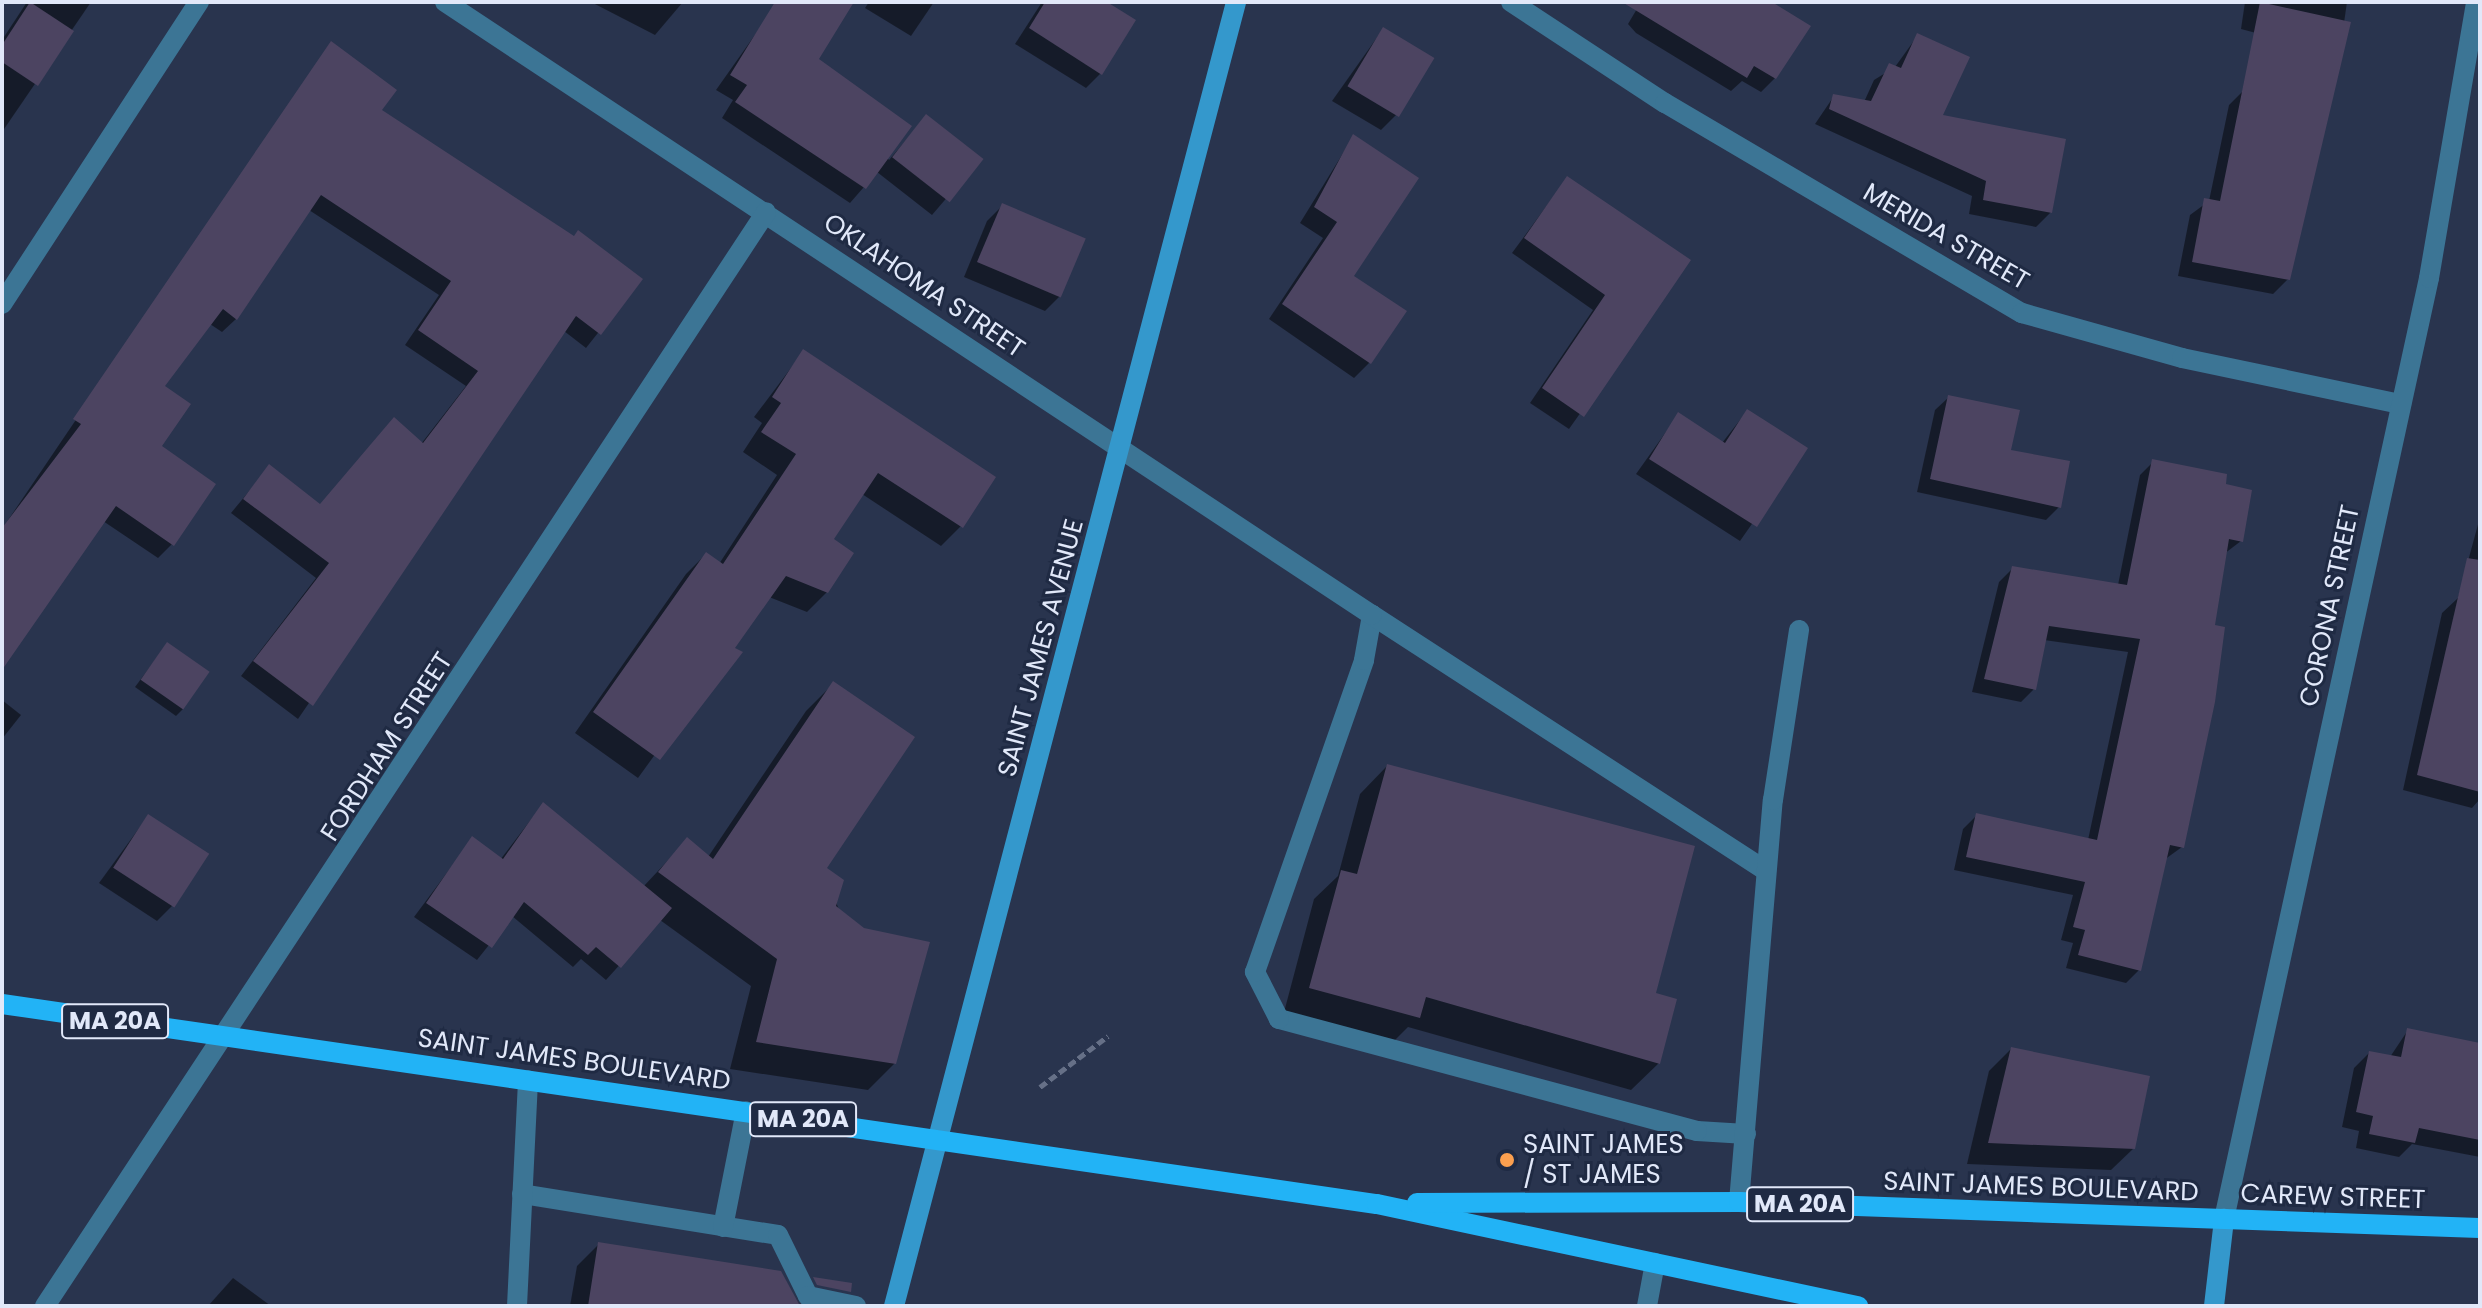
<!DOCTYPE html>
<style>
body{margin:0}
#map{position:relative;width:2482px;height:1308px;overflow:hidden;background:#29344e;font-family:Poppins,sans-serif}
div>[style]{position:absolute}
.shadow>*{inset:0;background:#0007}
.building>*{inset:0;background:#4c4461;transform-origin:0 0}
.path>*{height:5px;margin-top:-2.5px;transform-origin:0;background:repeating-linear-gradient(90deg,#667087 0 8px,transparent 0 12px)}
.lane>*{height:20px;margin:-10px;padding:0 10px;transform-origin:10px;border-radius:10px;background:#3c7595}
.street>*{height:20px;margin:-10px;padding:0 10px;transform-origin:10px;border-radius:10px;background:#3c7595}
.secondary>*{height:20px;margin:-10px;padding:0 10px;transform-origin:10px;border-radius:10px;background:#3498cc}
.primary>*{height:20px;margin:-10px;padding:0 10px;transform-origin:10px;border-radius:10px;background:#22b3f6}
.dots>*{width:22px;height:22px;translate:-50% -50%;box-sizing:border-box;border:4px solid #1f2a43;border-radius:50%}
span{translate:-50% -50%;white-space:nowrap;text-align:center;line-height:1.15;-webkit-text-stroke:6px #1f2a43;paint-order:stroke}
.shield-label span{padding:2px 6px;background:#1f2a43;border:2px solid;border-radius:6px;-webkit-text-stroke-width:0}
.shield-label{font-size:24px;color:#e1e8f9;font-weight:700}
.street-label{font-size:26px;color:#e1e8f9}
.poi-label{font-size:26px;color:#e1e8f9}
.left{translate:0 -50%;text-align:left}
.frame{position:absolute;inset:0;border:4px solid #e1e8f9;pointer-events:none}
</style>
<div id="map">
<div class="shadow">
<i style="clip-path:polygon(27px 2px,91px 2px,2px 132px,2px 40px)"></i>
<i style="clip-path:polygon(591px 2px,683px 2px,655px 35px)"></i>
<i style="clip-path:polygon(869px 2px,934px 2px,911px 36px,865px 8px)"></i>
<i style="clip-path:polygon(1042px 2px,1104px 2px,1101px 73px,1086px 88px,1015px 44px)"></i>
<i style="clip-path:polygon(1641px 2px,1769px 2px,1775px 78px,1761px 92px,1742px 81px,1731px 91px,1636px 33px,1628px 24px)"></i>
<i style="clip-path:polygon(2245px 2px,2347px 2px,2342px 37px,2327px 52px,2241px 29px)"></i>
<i style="clip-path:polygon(769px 15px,889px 160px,926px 117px,980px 159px,932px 215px,877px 172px,850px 203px,722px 118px,733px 100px,716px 90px)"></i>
<i style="clip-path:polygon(1383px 29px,1396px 115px,1381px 130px,1332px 101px)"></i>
<i style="clip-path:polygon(1918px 35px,1940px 117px,2051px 212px,2036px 227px,1969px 214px,1972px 196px,1815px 124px,1834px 96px,1864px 102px,1874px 80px,1895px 67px)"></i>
<i style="clip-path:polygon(331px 43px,379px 110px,640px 280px,586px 348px,564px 331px,298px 719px,241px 676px,316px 578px,231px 513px,269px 467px,319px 505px,421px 444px,466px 386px,405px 345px,439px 295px,309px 210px,236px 319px,222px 332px,210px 324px,162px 386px,159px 446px,172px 544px,158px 558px,103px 521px,2px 666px,2px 529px)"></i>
<i style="clip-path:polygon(2244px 90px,2288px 279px,2273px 294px,2178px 276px,2190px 215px,2209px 201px,2229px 105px)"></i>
<i style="clip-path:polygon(1353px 137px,1351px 276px,1369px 363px,1354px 378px,1269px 319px,1323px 238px,1300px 223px)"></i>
<i style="clip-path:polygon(1567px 178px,1688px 261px,1569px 429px,1530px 403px,1593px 310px,1512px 253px)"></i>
<i style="clip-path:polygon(1002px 206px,1060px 296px,1045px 311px,964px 277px,987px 221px)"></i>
<i style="clip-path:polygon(803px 352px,961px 526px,941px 546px,862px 494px,832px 539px,827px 592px,807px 612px,769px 597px,638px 778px,575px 733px,686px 574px,706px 554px,719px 564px,777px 475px,743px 452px,762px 423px,754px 417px)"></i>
<i style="clip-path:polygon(1949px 397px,2059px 507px,2046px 520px,1917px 492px,1935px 410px)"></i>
<i style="clip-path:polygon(1747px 411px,1805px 448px,1740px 541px,1636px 474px,1678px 415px,1722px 443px)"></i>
<i style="clip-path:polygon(2153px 462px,2223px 486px,2241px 541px,2224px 554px,2182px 847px,2164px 860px,2139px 970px,2126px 983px,2066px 968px,2073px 943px,2061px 940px,2073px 895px,1954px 870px,1963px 829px,1977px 815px,2088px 840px,2128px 652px,2044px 640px,2034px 689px,2021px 702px,1972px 692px,1999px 582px,2013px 568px,2118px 585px,2140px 475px)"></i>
<i style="clip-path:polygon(2480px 517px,2480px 799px,2472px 808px,2403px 790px,2442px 613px,2458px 598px)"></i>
<i style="clip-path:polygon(167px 644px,183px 709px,176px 716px,135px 687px)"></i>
<i style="clip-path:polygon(833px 684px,824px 869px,895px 1063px,868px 1090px,730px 1069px,751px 986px,660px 920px,606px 980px,581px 959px,573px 967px,512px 916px,477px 960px,414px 917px,472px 839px,500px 860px,543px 804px,643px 887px,687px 840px,708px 857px,806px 711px)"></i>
<i style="clip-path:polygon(2px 700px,21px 715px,2px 739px)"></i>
<i style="clip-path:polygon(1387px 766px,1653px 994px,1659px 1063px,1631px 1090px,1408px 1027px,1391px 1044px,1283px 1016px,1314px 899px,1338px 876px,1360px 794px)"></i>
<i style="clip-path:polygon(148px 816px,172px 906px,157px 921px,99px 883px)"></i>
<i style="clip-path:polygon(2408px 1030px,2480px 1045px,2480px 1157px,2412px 1144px,2399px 1157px,2356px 1148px,2359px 1131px,2342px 1127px,2354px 1068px,2369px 1053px,2390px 1057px)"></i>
<i style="clip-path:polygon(2011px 1049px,2134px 1148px,2111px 1170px,1967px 1164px,1989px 1071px)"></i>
<i style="clip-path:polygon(599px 1244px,774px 1306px,570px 1306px,577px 1266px)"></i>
<i style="clip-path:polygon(233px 1278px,271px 1306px,208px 1306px)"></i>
</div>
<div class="building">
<i style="clip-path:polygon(30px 2px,74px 31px,38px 86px,2px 62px,2px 45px)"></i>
<i style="clip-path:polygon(775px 2px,854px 2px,819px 59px,912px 126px,866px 189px,735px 102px,747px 85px,730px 75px)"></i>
<i style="clip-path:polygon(1045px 2px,1107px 2px,1136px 20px,1102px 75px,1029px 28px)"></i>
<i style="clip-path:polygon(1622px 2px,1772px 2px,1811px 26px,1776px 79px,1754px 66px,1747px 78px)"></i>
<i style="clip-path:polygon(2260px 2px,2351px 22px,2290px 280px,2192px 262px,2204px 198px,2220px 201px)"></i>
<i style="left:1383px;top:27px;width:60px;height:69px;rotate:31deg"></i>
<i style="clip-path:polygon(1917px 33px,1970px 57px,1943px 115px,2066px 139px,2052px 213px,1983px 200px,1986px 181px,1829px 109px,1833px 94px,1871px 101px,1889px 63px,1901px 68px)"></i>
<i style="clip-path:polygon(331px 41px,397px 90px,382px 110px,574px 236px,578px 230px,643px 279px,601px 335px,576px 316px,313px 706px,253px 661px,329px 563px,243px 499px,269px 464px,320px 504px,394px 417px,423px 443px,478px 371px,418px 330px,451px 281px,321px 195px,237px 320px,223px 309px,165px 386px,191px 404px,162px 446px,216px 484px,174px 546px,116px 506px,2px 670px,2px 528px,81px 424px,73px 419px)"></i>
<i style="left:926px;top:114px;width:73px;height:55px;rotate:38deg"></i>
<i style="clip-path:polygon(1353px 134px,1419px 178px,1354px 276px,1407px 311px,1371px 364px,1282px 304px,1337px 222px,1314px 207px)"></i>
<i style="clip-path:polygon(1567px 176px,1691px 260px,1584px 417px,1542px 388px,1605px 295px,1524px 238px)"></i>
<i style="left:1002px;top:203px;width:91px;height:64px;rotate:23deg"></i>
<i style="clip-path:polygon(803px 349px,996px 477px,963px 528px,878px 473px,834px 539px,854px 553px,828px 593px,786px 576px,735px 648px,743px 652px,660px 760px,593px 712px,706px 552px,723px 564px,796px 454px,761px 432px,781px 403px,772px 397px)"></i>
<i style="clip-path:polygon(1948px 395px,2020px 410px,2011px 450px,2070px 461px,2061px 508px,1930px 479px)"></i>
<i style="clip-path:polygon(1747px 409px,1808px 448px,1757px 527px,1649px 459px,1678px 412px,1725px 443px)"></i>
<i style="clip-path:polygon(2152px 459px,2227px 474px,2226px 484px,2252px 490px,2243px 542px,2229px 539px,2215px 625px,2225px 627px,2215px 702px,2184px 848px,2170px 845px,2141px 971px,2078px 955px,2085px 930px,2073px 927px,2085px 882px,1966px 857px,1976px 813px,2097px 840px,2140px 639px,2049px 626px,2036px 690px,1984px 679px,2012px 566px,2127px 585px)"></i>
<i style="clip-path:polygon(2467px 558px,2480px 560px,2480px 792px,2417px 775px)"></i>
<i style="left:167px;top:642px;width:52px;height:46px;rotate:35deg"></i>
<i style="clip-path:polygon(833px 681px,915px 737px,827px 868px,844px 880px,836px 906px,864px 928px,930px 942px,896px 1064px,756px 1042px,777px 959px,658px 872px,687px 837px,713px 859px)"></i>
<i style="clip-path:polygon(1387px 764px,1695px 846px,1656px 993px,1677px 999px,1660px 1064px,1426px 997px,1420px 1018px,1309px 988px,1341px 870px,1357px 874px)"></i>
<i style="clip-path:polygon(543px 802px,672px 908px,621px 968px,596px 947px,588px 955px,524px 902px,492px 948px,426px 903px,472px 836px,503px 859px)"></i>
<i style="left:148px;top:814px;width:73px;height:64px;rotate:33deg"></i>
<i style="clip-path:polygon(2407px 1028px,2480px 1043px,2480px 1140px,2419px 1128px,2415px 1143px,2369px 1134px,2373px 1116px,2356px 1112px,2369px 1051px,2401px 1057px)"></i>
<i style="clip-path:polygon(2011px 1047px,2150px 1076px,2135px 1149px,1988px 1143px)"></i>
<i style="clip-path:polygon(598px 1242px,781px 1271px,800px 1306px,588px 1306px)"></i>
<i style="clip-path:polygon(813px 1277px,852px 1283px,851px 1292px,817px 1285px)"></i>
</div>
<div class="path">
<i style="left:1040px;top:1087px;width:85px;rotate:-36.9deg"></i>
</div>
<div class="lane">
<i style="left:1746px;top:1134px;width:49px;rotate:-176.5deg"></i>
<i style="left:1697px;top:1131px;width:433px;rotate:-165deg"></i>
<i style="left:1279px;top:1019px;width:53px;rotate:-117.1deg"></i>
<i style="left:1255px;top:972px;width:330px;rotate:-70.7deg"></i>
<i style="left:1364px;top:660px;width:46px;rotate:-79.9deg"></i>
<i style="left:1372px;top:615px;width:470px;rotate:33deg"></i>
<i style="left:522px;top:1194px;width:259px;rotate:9.1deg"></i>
<i style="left:778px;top:1235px;width:68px;rotate:63.8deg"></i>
<i style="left:808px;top:1296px;width:49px;rotate:11.8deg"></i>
<i style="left:1739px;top:1202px;width:403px;rotate:-85.2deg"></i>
<i style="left:1773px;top:800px;width:172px;rotate:-81.3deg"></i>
<i style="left:723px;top:1227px;width:118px;rotate:-78.8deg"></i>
<i style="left:517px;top:1306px;width:226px;rotate:-87.2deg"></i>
<i style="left:1647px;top:1306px;width:44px;rotate:-79.5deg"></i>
</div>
<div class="street">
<i style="left:445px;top:2px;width:1111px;rotate:33.48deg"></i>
<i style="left:1511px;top:2px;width:184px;rotate:33.3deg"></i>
<i style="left:1665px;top:103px;width:414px;rotate:30.5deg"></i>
<i style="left:2022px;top:313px;width:166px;rotate:15.7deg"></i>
<i style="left:2182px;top:358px;width:224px;rotate:11.9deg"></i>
<i style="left:2px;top:304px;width:361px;rotate:-56.9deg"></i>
<i style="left:2224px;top:1219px;width:963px;rotate:-77.71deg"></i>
<i style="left:2429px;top:278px;width:280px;rotate:-80.3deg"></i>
<i style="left:45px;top:1306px;width:1310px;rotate:-56.61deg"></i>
</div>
<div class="secondary">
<i style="left:894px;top:1306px;width:1348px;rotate:-75.3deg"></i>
<i style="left:2214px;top:1306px;width:88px;rotate:-83.4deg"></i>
</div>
<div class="primary">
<i style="left:2px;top:1004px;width:1389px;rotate:8.28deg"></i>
<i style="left:1377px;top:1204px;width:492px;rotate:12deg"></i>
<i style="left:1417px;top:1203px;width:322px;rotate:-0.2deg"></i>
<i style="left:1739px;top:1202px;width:741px;rotate:2.01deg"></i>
</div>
<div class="dots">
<i style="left:1507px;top:1160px;background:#fa9f4f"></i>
</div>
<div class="shield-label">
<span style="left:115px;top:1021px">MA 20A</span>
<span style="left:803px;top:1119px">MA 20A</span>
<span style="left:1800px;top:1204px">MA 20A</span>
</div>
<div class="street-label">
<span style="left:1946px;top:237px;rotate:30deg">MERIDA STREET</span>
<span style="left:924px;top:286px;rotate:34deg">OKLAHOMA STREET</span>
<span style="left:2330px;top:606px;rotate:-78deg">CORONA STREET</span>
<span style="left:1041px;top:648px;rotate:-75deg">SAINT JAMES AVENUE</span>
<span style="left:387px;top:747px;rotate:-57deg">FORDHAM STREET</span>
<span style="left:574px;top:1060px;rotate:8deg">SAINT JAMES BOULEVARD</span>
<span style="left:2041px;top:1187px;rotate:2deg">SAINT JAMES BOULEVARD</span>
<span style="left:2333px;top:1197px;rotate:2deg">CAREW STREET</span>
</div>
<div class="poi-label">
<span class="left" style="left:1523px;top:1160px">SAINT JAMES<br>/ ST JAMES</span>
</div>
<div class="frame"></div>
</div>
